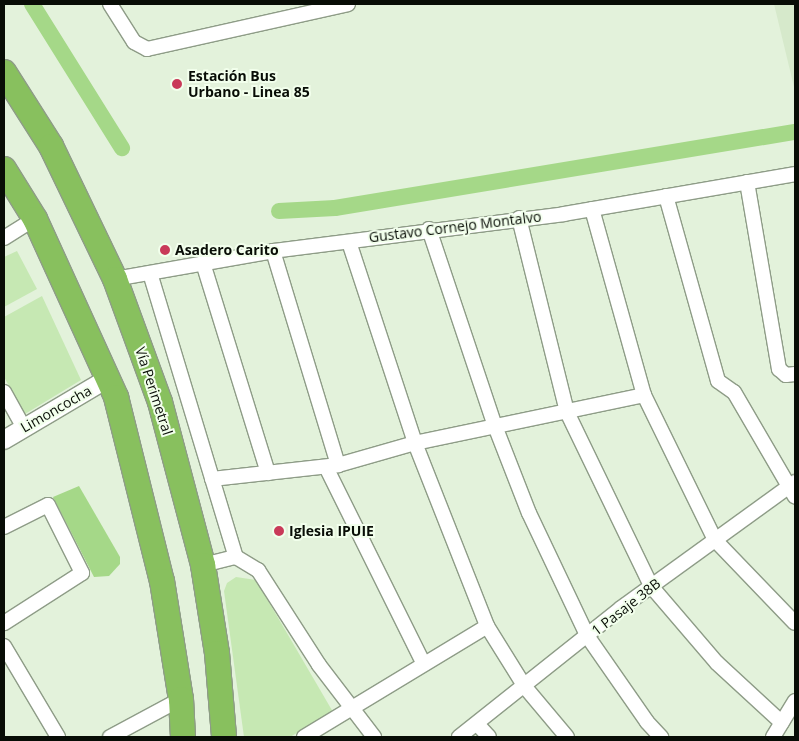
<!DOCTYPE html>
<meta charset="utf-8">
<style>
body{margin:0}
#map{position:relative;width:799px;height:741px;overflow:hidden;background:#e3f2db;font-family:"Open Sans",sans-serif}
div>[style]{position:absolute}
.built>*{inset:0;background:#d6e9cb}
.green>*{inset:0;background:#c6e8b3}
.water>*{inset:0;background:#a5d888}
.canal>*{height:16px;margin:-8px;padding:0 8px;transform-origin:8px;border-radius:8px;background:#a5d888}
.roads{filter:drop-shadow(1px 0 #8e9c87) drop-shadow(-1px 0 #8e9c87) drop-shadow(0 1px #8e9c87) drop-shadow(0 -1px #8e9c87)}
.minor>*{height:14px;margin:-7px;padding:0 7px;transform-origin:7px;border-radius:7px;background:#fff}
.tertiary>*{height:18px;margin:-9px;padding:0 9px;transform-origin:9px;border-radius:9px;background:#fff}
.trunk>*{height:24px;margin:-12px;padding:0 12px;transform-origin:12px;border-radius:12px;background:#88c05e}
.dots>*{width:14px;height:14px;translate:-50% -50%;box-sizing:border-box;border:2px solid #f2ffec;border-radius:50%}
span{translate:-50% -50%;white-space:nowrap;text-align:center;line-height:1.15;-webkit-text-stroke:4px #f2ffec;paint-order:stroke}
.poi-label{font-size:14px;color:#080d06;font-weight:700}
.left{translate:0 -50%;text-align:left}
.street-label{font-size:14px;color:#080d06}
.frame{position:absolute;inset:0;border:5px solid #080d06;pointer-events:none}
</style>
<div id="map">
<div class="built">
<i style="clip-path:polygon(774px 4px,795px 4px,795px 86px,794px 87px)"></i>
</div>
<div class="green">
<i style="clip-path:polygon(17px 251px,37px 289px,4px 307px,4px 257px)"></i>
<i style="clip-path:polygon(42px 296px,81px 380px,25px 414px,4px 377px,4px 317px)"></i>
<i style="clip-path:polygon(236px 577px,256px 580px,333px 712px,290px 737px,244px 737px,224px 591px,227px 583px)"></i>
</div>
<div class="water">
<i style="clip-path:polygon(79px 486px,120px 557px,120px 564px,109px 576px,94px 577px,53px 497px)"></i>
</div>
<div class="canal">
<i style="left:32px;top:4px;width:170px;rotate:58deg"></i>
<i style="left:279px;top:211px;width:56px;rotate:-3.1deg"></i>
<i style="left:335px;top:208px;width:466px;rotate:-9.4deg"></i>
</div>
<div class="roads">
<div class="minor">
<i style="left:110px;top:4px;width:45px;rotate:57.7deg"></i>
<i style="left:134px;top:42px;width:15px;rotate:28deg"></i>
<i style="left:147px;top:49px;width:206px;rotate:-12.6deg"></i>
<i style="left:747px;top:182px;width:190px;rotate:80.3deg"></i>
<i style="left:779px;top:369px;width:9px;rotate:41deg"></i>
<i style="left:786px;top:375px;width:9px;rotate:-6deg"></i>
<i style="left:666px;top:196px;width:192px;rotate:74.3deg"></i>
<i style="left:718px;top:381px;width:19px;rotate:35deg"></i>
<i style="left:734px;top:392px;width:121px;rotate:59.8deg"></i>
<i style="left:592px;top:209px;width:193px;rotate:74.4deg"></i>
<i style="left:644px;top:395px;width:161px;rotate:63.9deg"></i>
<i style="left:715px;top:540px;width:115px;rotate:46.1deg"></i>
<i style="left:519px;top:218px;width:200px;rotate:76.1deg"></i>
<i style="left:567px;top:412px;width:193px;rotate:64.2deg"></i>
<i style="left:651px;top:586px;width:101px;rotate:49.4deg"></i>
<i style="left:717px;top:663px;width:88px;rotate:42.7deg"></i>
<i style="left:429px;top:229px;width:208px;rotate:71.5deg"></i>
<i style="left:495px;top:426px;width:93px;rotate:68.7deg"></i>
<i style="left:529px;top:513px;width:137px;rotate:64.6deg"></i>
<i style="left:588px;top:637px;width:103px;rotate:55.2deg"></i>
<i style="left:647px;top:722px;width:21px;rotate:47deg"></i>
<i style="left:4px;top:238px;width:36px;rotate:-32deg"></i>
<i style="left:349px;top:242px;width:212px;rotate:71.8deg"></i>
<i style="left:415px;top:443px;width:197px;rotate:68.5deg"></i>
<i style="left:487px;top:626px;width:72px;rotate:58.1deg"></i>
<i style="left:525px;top:687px;width:65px;rotate:50deg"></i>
<i style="left:273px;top:251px;width:224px;rotate:73.1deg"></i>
<i style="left:203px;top:263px;width:220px;rotate:72.8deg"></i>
<i style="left:150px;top:273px;width:297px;rotate:73.2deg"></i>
<i style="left:115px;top:279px;width:160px;rotate:-10deg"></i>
<i style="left:273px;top:251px;width:293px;rotate:-7.2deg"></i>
<i style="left:564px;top:214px;width:234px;rotate:-9.8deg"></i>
<i style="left:4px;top:392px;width:41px;rotate:60.9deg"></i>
<i style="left:326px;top:467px;width:220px;rotate:63.6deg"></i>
<i style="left:212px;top:479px;width:127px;rotate:-6.3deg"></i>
<i style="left:338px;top:465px;width:80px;rotate:-15.9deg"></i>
<i style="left:415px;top:443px;width:234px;rotate:-11.8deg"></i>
<i style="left:4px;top:527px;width:49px;rotate:-26.6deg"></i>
<i style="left:48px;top:505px;width:76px;rotate:63.4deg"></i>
<i style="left:82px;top:573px;width:93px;rotate:147.3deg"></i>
<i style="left:203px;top:565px;width:34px;rotate:-14deg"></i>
<i style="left:236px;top:557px;width:26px;rotate:31deg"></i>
<i style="left:258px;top:570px;width:113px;rotate:57.3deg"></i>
<i style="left:319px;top:665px;width:91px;rotate:52.6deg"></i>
<i style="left:4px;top:646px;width:106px;rotate:59.3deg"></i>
<i style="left:478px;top:725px;width:16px;rotate:47deg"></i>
<i style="left:110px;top:737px;width:81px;rotate:-28.2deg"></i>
<i style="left:304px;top:737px;width:214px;rotate:-31.2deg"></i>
<i style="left:459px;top:737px;width:207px;rotate:-38.5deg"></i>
<i style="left:621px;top:608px;width:215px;rotate:-35.9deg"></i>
<i style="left:773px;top:737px;width:42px;rotate:-58.6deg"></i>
</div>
<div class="tertiary">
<i style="left:4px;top:440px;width:120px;rotate:-30.6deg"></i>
</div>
<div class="trunk">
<i style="left:4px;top:72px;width:88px;rotate:57.6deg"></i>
<i style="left:51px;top:146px;width:148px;rotate:64.3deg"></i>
<i style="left:115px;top:279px;width:131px;rotate:69.9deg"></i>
<i style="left:160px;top:402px;width:169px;rotate:75.2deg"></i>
<i style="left:203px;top:565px;width:89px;rotate:81deg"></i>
<i style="left:217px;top:653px;width:84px;rotate:85.2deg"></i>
<i style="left:4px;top:169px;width:59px;rotate:58.2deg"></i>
<i style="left:35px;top:219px;width:196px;rotate:65.5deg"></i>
<i style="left:116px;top:397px;width:190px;rotate:76deg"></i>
<i style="left:162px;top:581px;width:120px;rotate:80.9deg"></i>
<i style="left:181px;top:699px;width:38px;rotate:87deg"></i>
</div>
</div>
<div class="dots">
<i style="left:177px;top:84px;background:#c93a59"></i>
<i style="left:165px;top:250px;background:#c93a59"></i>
<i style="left:279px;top:531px;background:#c93a59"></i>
</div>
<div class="poi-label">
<span class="left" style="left:188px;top:84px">Estación Bus<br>Urbano - Linea 85</span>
<span class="left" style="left:175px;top:250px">Asadero Carito</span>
<span class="left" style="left:289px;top:531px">Iglesia IPUIE</span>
</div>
<div class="street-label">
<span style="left:455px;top:227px;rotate:-7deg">Gustavo Cornejo Montalvo</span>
<span style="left:154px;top:391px;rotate:72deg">Vía Perimetral</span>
<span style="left:56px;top:409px;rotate:-30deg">Limoncocha</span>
<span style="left:626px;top:607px;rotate:-38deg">1 Pasaje 38B</span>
</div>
<div class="frame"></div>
</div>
